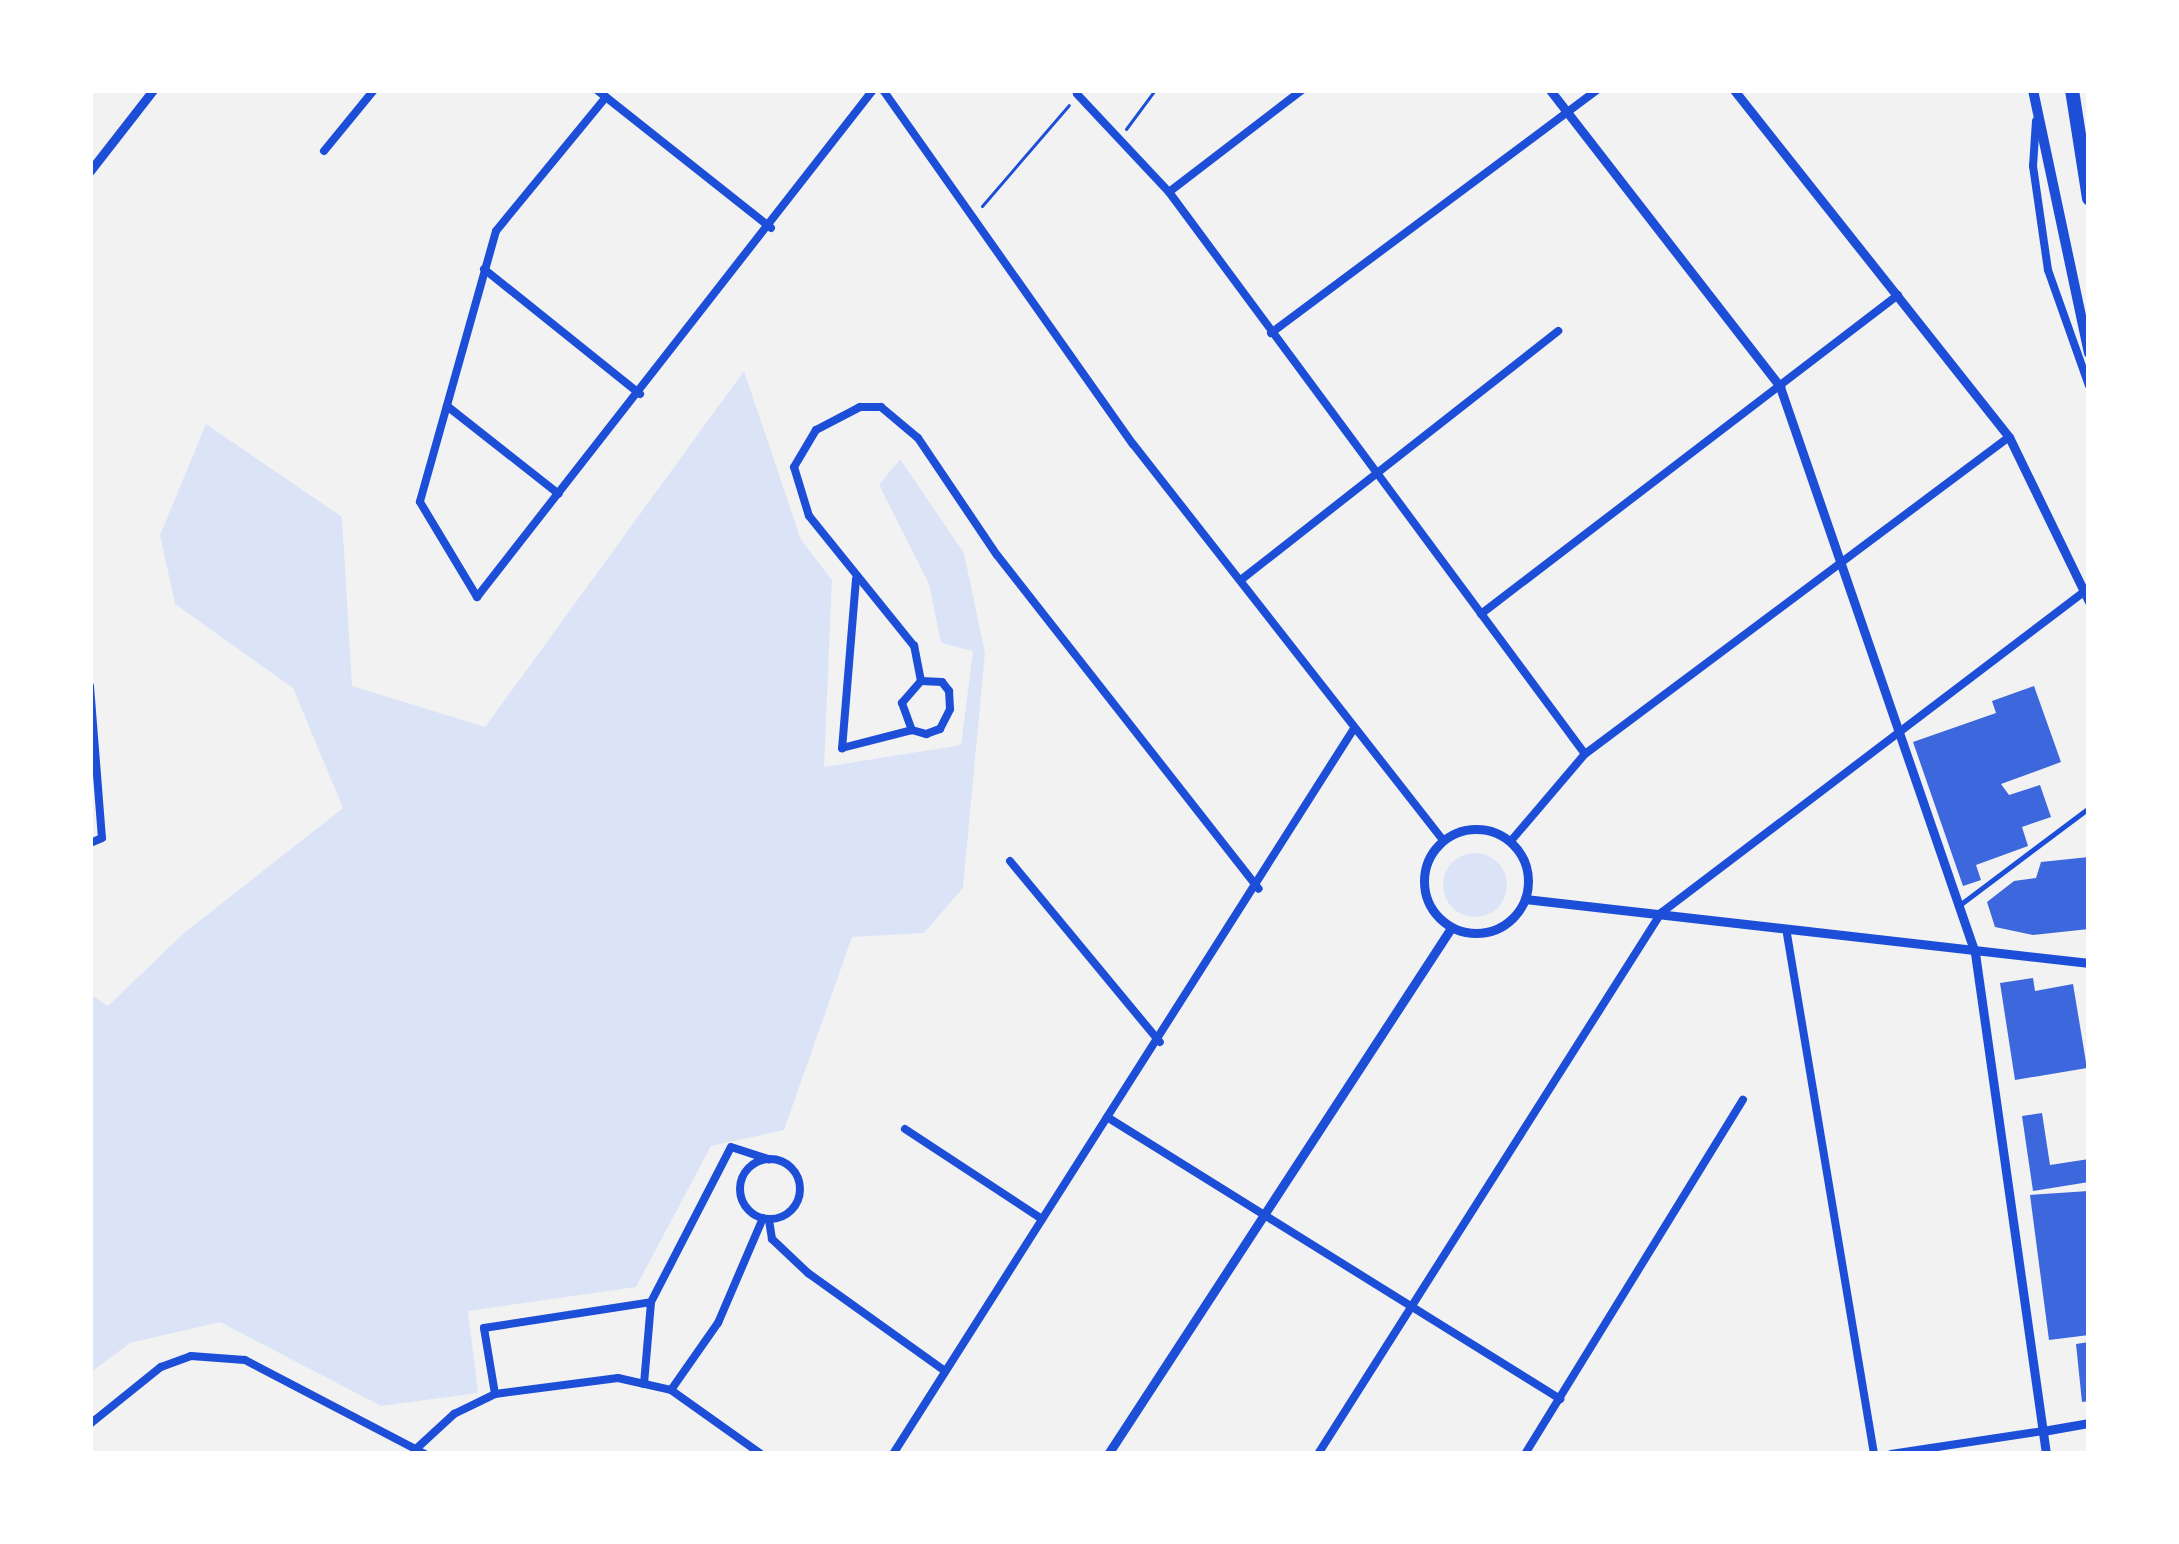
<!DOCTYPE html>
<style>
body{margin:0}
#map{position:relative;width:2179px;height:1544px;overflow:hidden;background:#f2f2f2;font-family:"PT Sans Narrow",sans-serif}
div>[style]{position:absolute}
.green>*{inset:0;background:#dbe4f7}
.round{border-radius:50%}
.building>*{inset:0;background:#3d67dc}
.path>*{height:3px;margin:-1.5px;padding:0 1.5px;transform-origin:1.5px;border-radius:1.5px;background:#1d4ed8}
.service>*{height:4.5px;margin:-2.25px;padding:0 2.25px;transform-origin:2.25px;border-radius:2.25px;background:#1d4ed8}
.minor>*{height:8px;margin:-4px;padding:0 4px;transform-origin:4px;border-radius:4px;background:#1d4ed8}
.minor>.ring{margin:-4px;padding:0;box-sizing:content-box;background:none;border:8px solid #1d4ed8;border-radius:50%}
.tertiary>*{height:9px;margin:-4.5px;padding:0 4.5px;transform-origin:4.5px;border-radius:4.5px;background:#1d4ed8}
.tertiary>.ring{margin:-4.5px;padding:0;box-sizing:content-box;background:none;border:9px solid #1d4ed8;border-radius:50%}
.secondary>*{height:10px;margin:-5px;padding:0 5px;transform-origin:5px;border-radius:5px;background:#1d4ed8}
.motorway>*{height:14px;margin:-7px;padding:0 7px;transform-origin:7px;border-radius:7px;background:#1d4ed8}
span{translate:-50% -50%;white-space:nowrap;text-align:center;line-height:1.15;-webkit-text-stroke:9px #fff;paint-order:stroke}
.frame{position:absolute;inset:0;border:93px solid #fff;pointer-events:none}
</style>
<div id="map">
<div class="green">
<i style="clip-path:polygon(744px 371px,801px 540px,832px 580px,824px 767px,961px 745px,973px 651px,941px 643px,929px 584px,879px 485px,900px 459px,964px 553px,985px 653px,963px 888px,924px 933px,852px 937px,784px 1130px,711px 1146px,636px 1287px,468px 1311px,478px 1393px,381px 1406px,220px 1322px,130px 1343px,90px 1373px,90px 994px,108px 1006px,184px 933px,343px 808px,293px 688px,175px 604px,160px 535px,206px 424px,342px 517px,352px 686px,485px 727px)"></i>
<i class="round" style="left:1443px;top:853px;width:64px;height:64px"></i>
</div>
<div class="building">
<i style="clip-path:polygon(2034px 686px,2061px 762px,2001px 784px,2009px 795px,2040px 785px,2051px 817px,2022px 827px,2028px 846px,1976px 865px,1981px 880px,1963px 886px,1913px 742px,1996px 713px,1992px 701px)"></i>
<i style="clip-path:polygon(2089px 857px,2089px 929px,2033px 935px,1995px 927px,1987px 902px,2014px 881px,2036px 878px,2041px 862px)"></i>
<i style="clip-path:polygon(2033px 978px,2035px 991px,2073px 984px,2087px 1068px,2015px 1080px,2000px 983px)"></i>
<i style="clip-path:polygon(2042px 1113px,2050px 1165px,2089px 1159px,2089px 1182px,2033px 1191px,2022px 1116px)"></i>
<i style="clip-path:polygon(2089px 1191px,2089px 1335px,2049px 1340px,2030px 1195px)"></i>
<i style="clip-path:polygon(2089px 1342px,2089px 1401px,2082px 1402px,2076px 1344px)"></i>
</div>
<div class="path">
<i style="left:1126px;top:129px;width:49px;rotate:-53.4deg"></i>
<i style="left:982px;top:206px;width:133px;rotate:-49.3deg"></i>
</div>
<div class="service">
<i style="left:1961px;top:904px;width:156px;rotate:-36.9deg"></i>
</div>
<div class="minor">
<i style="left:597px;top:90px;width:222px;rotate:38.4deg"></i>
<i style="left:883px;top:90px;width:433px;rotate:54.8deg"></i>
<i style="left:1133px;top:444px;width:503px;rotate:51.95deg"></i>
<i style="left:1077px;top:94px;width:134px;rotate:46.8deg"></i>
<i style="left:1169px;top:192px;width:699px;rotate:53.49deg"></i>
<i style="left:606px;top:97px;width:173px;rotate:129.4deg"></i>
<i style="left:496px;top:231px;width:281px;rotate:105.7deg"></i>
<i style="left:420px;top:502px;width:111px;rotate:59deg"></i>
<i style="left:477px;top:597px;width:643px;rotate:-52.01deg"></i>
<i style="left:2036px;top:121px;width:45px;rotate:93.8deg"></i>
<i style="left:2033px;top:166px;width:105px;rotate:81.8deg"></i>
<i style="left:2048px;top:270px;width:123px;rotate:70.5deg"></i>
<i style="left:324px;top:151px;width:79px;rotate:-50.7deg"></i>
<i style="left:1169px;top:192px;width:168px;rotate:-37.5deg"></i>
<i style="left:484px;top:269px;width:200px;rotate:38.7deg"></i>
<i style="left:1271px;top:333px;width:407px;rotate:-36.7deg"></i>
<i style="left:447px;top:406px;width:142px;rotate:38.2deg"></i>
<i style="left:856px;top:579px;width:170px;rotate:94.7deg"></i>
<i style="left:842px;top:748px;width:72px;rotate:-14.4deg"></i>
<i style="left:1242px;top:579px;width:402px;rotate:-38.1deg"></i>
<i style="left:1481px;top:614px;width:525px;rotate:-37.42deg"></i>
<i style="left:921px;top:681px;width:29px;rotate:131deg"></i>
<i style="left:902px;top:703px;width:29px;rotate:70deg"></i>
<i style="left:912px;top:730px;width:15px;rotate:16deg"></i>
<i style="left:926px;top:734px;width:15px;rotate:-20deg"></i>
<i style="left:940px;top:729px;width:22px;rotate:-63deg"></i>
<i style="left:950px;top:709px;width:18px;rotate:-93deg"></i>
<i style="left:949px;top:691px;width:11px;rotate:-128deg"></i>
<i style="left:942px;top:682px;width:21px;rotate:-177deg"></i>
<i style="left:921px;top:681px;width:36px;rotate:-101deg"></i>
<i style="left:914px;top:646px;width:167px;rotate:-128.9deg"></i>
<i style="left:809px;top:516px;width:51px;rotate:-107deg"></i>
<i style="left:794px;top:467px;width:43px;rotate:-59.3deg"></i>
<i style="left:816px;top:430px;width:50px;rotate:-27.6deg"></i>
<i style="left:860px;top:407px;width:21px"></i>
<i style="left:881px;top:407px;width:48px;rotate:40deg"></i>
<i style="left:918px;top:438px;width:141px;rotate:56deg"></i>
<i style="left:997px;top:555px;width:424px;rotate:51.9deg"></i>
<i style="left:90px;top:686px;width:152px;rotate:85.5deg"></i>
<i style="left:102px;top:838px;width:13px;rotate:157deg"></i>
<i style="left:1510px;top:842px;width:116px;rotate:-49.6deg"></i>
<i style="left:1585px;top:754px;width:529px;rotate:-36.78deg"></i>
<i style="left:1010px;top:861px;width:235px;rotate:50.4deg"></i>
<i style="left:1787px;top:934px;width:527px;rotate:80.5deg"></i>
<i style="left:1107px;top:1117px;width:534px;rotate:31.9deg"></i>
<i style="left:905px;top:1129px;width:164px;rotate:33.3deg"></i>
<i class="ring" style="left:740px;top:1159px;width:52px;height:52px"></i>
<i style="left:769px;top:1220px;width:19px;rotate:81deg"></i>
<i style="left:772px;top:1239px;width:50px;rotate:43.4deg"></i>
<i style="left:808px;top:1273px;width:168px;rotate:35.6deg"></i>
<i style="left:644px;top:1384px;width:82px;rotate:-85.1deg"></i>
<i style="left:651px;top:1302px;width:174px;rotate:-62.7deg"></i>
<i style="left:731px;top:1147px;width:40px;rotate:18deg"></i>
<i style="left:671px;top:1390px;width:110px;rotate:35.4deg"></i>
<i style="left:495px;top:1394px;width:67px;rotate:-99.5deg"></i>
<i style="left:484px;top:1328px;width:169px;rotate:-8.8deg"></i>
<i style="left:90px;top:1424px;width:91px;rotate:-38.8deg"></i>
<i style="left:161px;top:1367px;width:32px;rotate:-20deg"></i>
<i style="left:191px;top:1356px;width:54px;rotate:4.2deg"></i>
<i style="left:245px;top:1360px;width:203px;rotate:27.6deg"></i>
<i style="left:416px;top:1449px;width:52px;rotate:-42.6deg"></i>
<i style="left:454px;top:1414px;width:46px;rotate:-26deg"></i>
<i style="left:495px;top:1394px;width:124px;rotate:-7.4deg"></i>
<i style="left:618px;top:1378px;width:54px;rotate:12.8deg"></i>
<i style="left:671px;top:1390px;width:82px;rotate:-55deg"></i>
<i style="left:718px;top:1323px;width:114px;rotate:-66.8deg"></i>
<i style="left:893px;top:1454px;width:858px;rotate:-57.57deg"></i>
<i style="left:1318px;top:1454px;width:641px;rotate:-57.62deg"></i>
<i style="left:1661px;top:913px;width:532px;rotate:-37.21deg"></i>
<i style="left:1525px;top:1454px;width:416px;rotate:-58.4deg"></i>
<i style="left:1891px;top:1454px;width:154px;rotate:-8.6deg"></i>
</div>
<div class="tertiary">
<i style="left:1550px;top:90px;width:376px;rotate:52.2deg"></i>
<i style="left:1780px;top:387px;width:599px;rotate:70.99deg"></i>
<i style="left:1975px;top:953px;width:506px;rotate:81.93deg"></i>
<i style="left:1734px;top:90px;width:443px;rotate:51.6deg"></i>
<i style="left:2009px;top:437px;width:183px;rotate:64.1deg"></i>
<i style="left:90px;top:171px;width:103px;rotate:-52.1deg"></i>
<i class="ring" style="left:1424px;top:829px;width:95px;height:95px"></i>
<i style="left:1525px;top:899px;width:568px;rotate:6.47deg"></i>
<i style="left:2043px;top:1431px;width:47px;rotate:-9.9deg"></i>
<i style="left:1108px;top:1454px;width:628px;rotate:-56.89deg"></i>
</div>
<div class="secondary">
<i style="left:2033px;top:90px;width:269px;rotate:78deg"></i>
</div>
<div class="motorway">
<i style="left:2072px;top:90px;width:110px;rotate:81.1deg"></i>
</div>
<div class="frame"></div>
</div>
